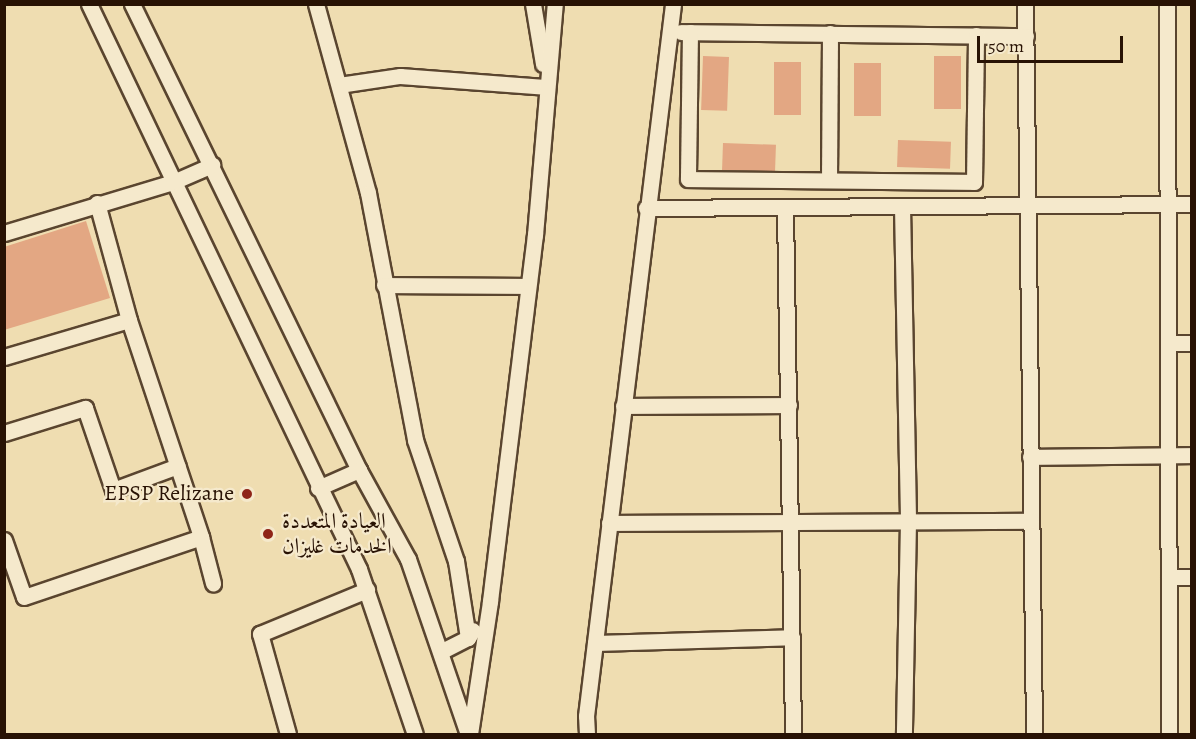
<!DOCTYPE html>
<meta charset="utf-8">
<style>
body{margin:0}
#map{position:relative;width:1196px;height:739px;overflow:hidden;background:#efddb1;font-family:Alegreya,Amiri,serif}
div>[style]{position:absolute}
.building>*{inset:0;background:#e3a783;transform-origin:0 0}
.roads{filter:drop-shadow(2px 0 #5a452f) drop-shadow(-2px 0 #5a452f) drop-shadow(0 2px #5a452f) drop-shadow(0 -2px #5a452f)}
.street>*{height:15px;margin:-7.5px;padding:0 7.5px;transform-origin:7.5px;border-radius:7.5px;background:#f5e9cc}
.dots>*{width:16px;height:16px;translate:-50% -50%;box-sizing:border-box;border:3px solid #f5e9cc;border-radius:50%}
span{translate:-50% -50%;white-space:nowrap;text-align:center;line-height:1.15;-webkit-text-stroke:4.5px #f5e9cc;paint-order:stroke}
.poi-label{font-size:22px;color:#281204}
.right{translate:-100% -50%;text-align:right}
.left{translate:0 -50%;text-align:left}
.frame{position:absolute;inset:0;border:6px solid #281204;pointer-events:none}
.scale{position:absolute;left:977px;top:36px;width:146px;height:27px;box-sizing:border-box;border:3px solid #281204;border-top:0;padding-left:8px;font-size:18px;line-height:21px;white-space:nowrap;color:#281204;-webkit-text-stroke:4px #f5e9cc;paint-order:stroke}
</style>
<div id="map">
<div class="building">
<i style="left:703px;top:56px;width:26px;height:54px;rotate:2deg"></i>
<i style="left:934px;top:56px;width:27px;height:53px"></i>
<i style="left:774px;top:62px;width:27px;height:53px"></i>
<i style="left:854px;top:63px;width:27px;height:53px"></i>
<i style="left:898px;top:140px;width:53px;height:27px;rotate:2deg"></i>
<i style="left:723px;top:143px;width:53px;height:27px;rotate:2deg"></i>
<i style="clip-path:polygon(86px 221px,110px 298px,4px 330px,4px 247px)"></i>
</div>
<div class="roads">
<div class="street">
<i style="left:89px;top:4px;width:626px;rotate:64.46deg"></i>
<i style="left:359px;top:569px;width:174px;rotate:71.3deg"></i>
<i style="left:132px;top:4px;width:518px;rotate:64.03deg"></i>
<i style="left:359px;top:470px;width:102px;rotate:61.2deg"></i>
<i style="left:408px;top:559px;width:185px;rotate:71.1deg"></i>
<i style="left:316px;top:4px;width:196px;rotate:74.6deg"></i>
<i style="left:368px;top:193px;width:251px;rotate:79.2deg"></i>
<i style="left:415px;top:440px;width:128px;rotate:71.3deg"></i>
<i style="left:456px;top:561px;width:78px;rotate:81.1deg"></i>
<i style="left:533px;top:4px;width:61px;rotate:80.5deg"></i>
<i style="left:1025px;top:4px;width:730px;rotate:89.29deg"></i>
<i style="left:1167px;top:4px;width:730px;rotate:89.84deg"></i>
<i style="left:681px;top:32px;width:345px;rotate:0.7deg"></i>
<i style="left:690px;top:32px;width:147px;rotate:90.8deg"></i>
<i style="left:688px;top:179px;width:286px;rotate:0.6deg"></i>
<i style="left:974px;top:182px;width:147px;rotate:-89.2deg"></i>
<i style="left:339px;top:85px;width:62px;rotate:-8.4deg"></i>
<i style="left:400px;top:76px;width:145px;rotate:4.3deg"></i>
<i style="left:829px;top:180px;width:147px;rotate:-89.6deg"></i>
<i style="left:97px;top:203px;width:121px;rotate:74.7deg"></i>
<i style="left:129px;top:320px;width:229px;rotate:71.6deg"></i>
<i style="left:201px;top:537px;width:48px;rotate:75.4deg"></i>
<i style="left:902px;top:206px;width:315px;rotate:88.9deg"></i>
<i style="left:908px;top:521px;width:213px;rotate:91.1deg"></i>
<i style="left:785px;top:207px;width:527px;rotate:89.13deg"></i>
<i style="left:646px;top:208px;width:546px;rotate:-0.42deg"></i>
<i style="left:4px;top:233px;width:177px;rotate:-16.8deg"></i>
<i style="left:173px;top:182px;width:43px;rotate:-23.6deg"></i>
<i style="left:384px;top:285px;width:144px;rotate:0.4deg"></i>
<i style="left:1168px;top:343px;width:24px"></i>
<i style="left:4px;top:357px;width:130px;rotate:-16.5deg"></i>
<i style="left:623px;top:406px;width:166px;rotate:-0.3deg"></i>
<i style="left:4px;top:433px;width:85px;rotate:-17.2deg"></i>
<i style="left:85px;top:408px;width:87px;rotate:71.1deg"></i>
<i style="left:113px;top:490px;width:69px;rotate:-20.3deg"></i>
<i style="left:1030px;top:457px;width:162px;rotate:-0.7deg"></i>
<i style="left:318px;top:488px;width:45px;rotate:-23.7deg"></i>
<i style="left:609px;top:523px;width:422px;rotate:-0.3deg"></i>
<i style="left:4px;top:540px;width:60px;rotate:70.7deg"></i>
<i style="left:24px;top:597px;width:187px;rotate:-18.7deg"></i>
<i style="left:1169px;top:577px;width:23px"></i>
<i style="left:595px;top:643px;width:197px;rotate:-1.7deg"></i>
<i style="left:442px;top:651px;width:29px;rotate:-27deg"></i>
<i style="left:468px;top:638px;width:9px;rotate:-58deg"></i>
<i style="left:288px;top:734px;width:104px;rotate:-105.6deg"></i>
<i style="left:260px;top:634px;width:116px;rotate:-22.4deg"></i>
<i style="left:470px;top:734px;width:134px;rotate:-81.4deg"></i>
<i style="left:490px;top:601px;width:369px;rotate:-83deg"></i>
<i style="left:535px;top:235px;width:232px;rotate:-85.1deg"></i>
<i style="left:587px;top:734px;width:18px;rotate:-93deg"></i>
<i style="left:586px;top:716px;width:717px;rotate:-83.03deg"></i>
</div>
</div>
<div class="dots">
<i style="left:247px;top:494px;background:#8f2418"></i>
<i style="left:268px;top:534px;background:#8f2418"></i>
</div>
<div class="poi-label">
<span class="right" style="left:234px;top:494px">EPSP Relizane</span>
<span class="left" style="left:282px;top:534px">العيادة المتعددة<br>الخدمات غليزان</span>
</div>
<div class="frame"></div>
<div class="scale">50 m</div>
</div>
